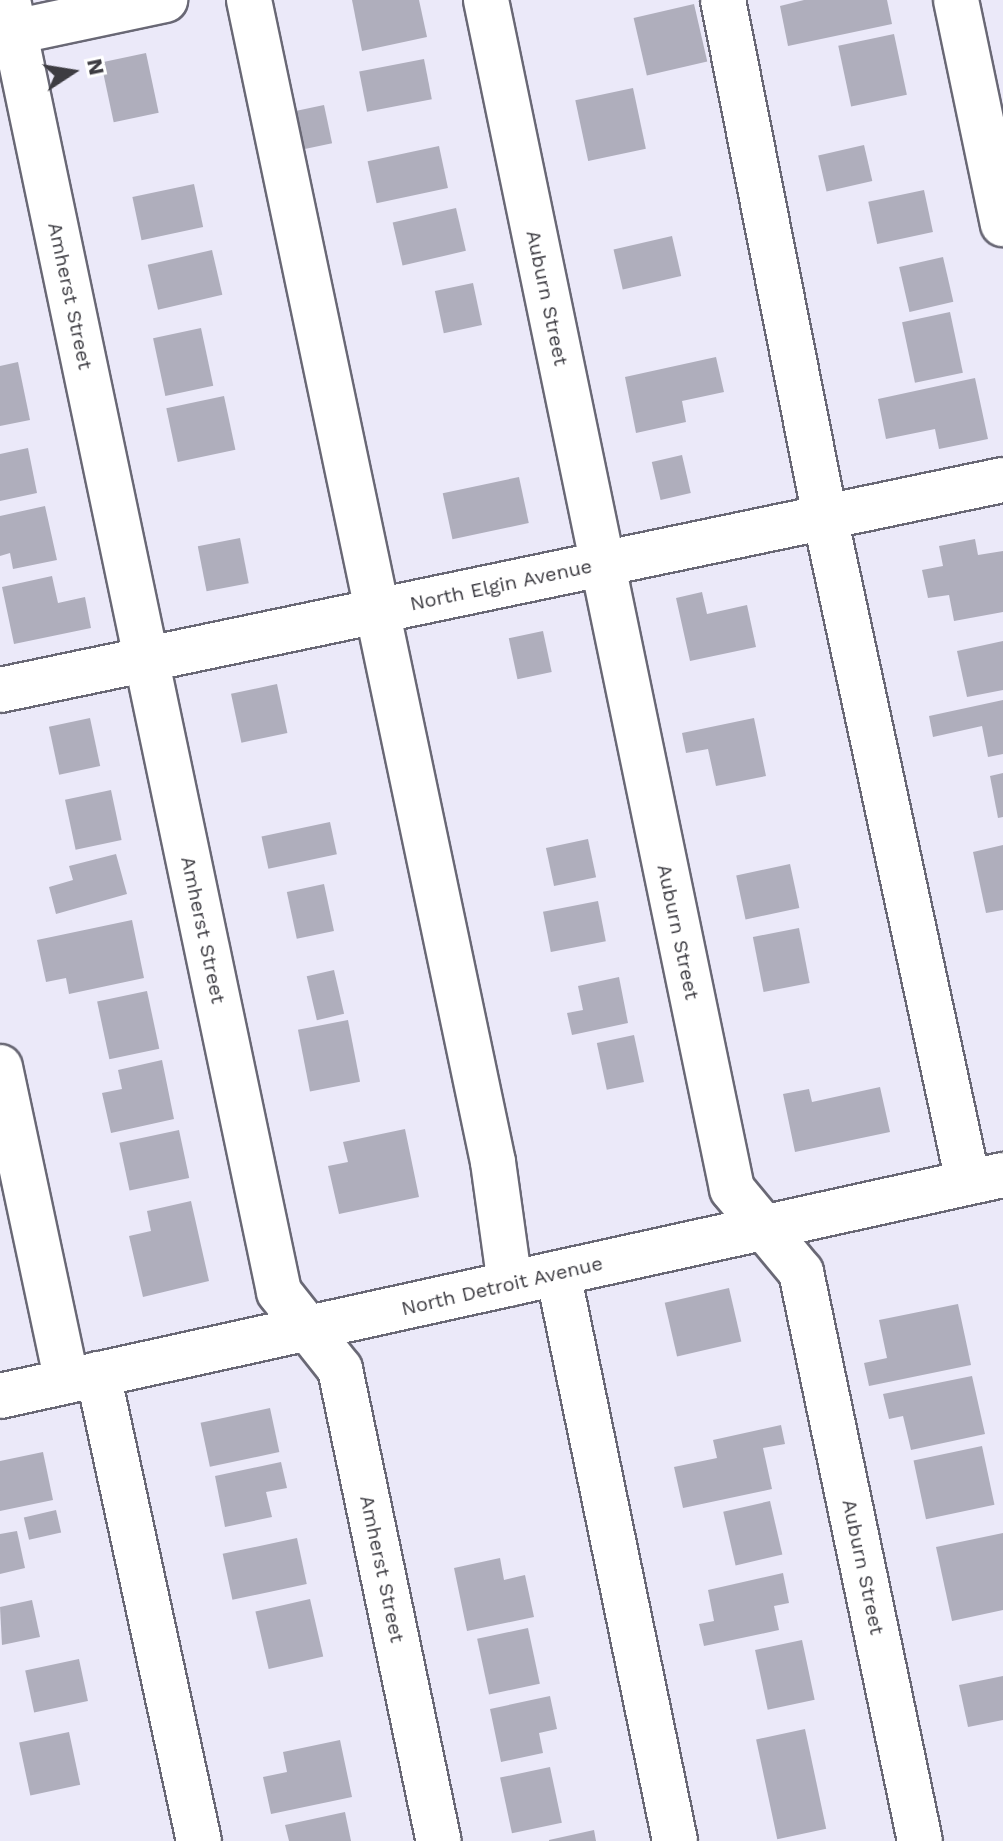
<!DOCTYPE html>
<style>
body{margin:0}
#map{position:relative;width:1003px;height:1841px;overflow:hidden;background:#ebe9f9;font-family:"Work Sans",sans-serif}
div>[style]{position:absolute}
.building>*{inset:0;background:#afaebc;transform-origin:0 0}
.roads{filter:drop-shadow(2px 0 #696875) drop-shadow(-2px 0 #696875) drop-shadow(0 2px #696875) drop-shadow(0 -2px #696875)}
.minor>*{height:44px;margin:-22px;padding:0 22px;transform-origin:22px;border-radius:22px;background:#fff}
span{translate:-50% -50%;white-space:nowrap;text-align:center;line-height:1.15;-webkit-text-stroke:7px #fff;paint-order:stroke}
.street-label{font-size:20px;color:#3d3c42}
.north{position:absolute;left:32px;top:32px;width:80px;height:80px;-webkit-text-stroke:6px #fff;paint-order:stroke;rotate:78deg;font-size:22px;font-weight:700;line-height:32px;text-align:center;color:#3d3c42}
.north::after{content:'';display:block;margin:auto;width:28px;height:36px;background:#3d3c42;clip-path:polygon(50% 0,100% 100%,50% 72%,0 100%)}
</style>
<div id="map">
<div class="building">
<i style="clip-path:polygon(352px 0,419px 0,427px 37px,362px 51px)"></i>
<i style="clip-path:polygon(887px 0,892px 24px,788px 46px,780px 6px,804px 0)"></i>
<i style="left:694px;top:4px;width:59px;height:62px;rotate:77deg"></i>
<i style="left:894px;top:34px;width:62px;height:57px;rotate:78deg"></i>
<i style="left:146px;top:53px;width:61px;height:46px;rotate:78deg"></i>
<i style="left:424px;top:59px;width:41px;height:66px;rotate:79deg"></i>
<i style="left:633px;top:88px;width:62px;height:59px;rotate:78deg"></i>
<i style="left:324px;top:105px;width:39px;height:40px;rotate:78deg"></i>
<i style="left:864px;top:145px;width:37px;height:47px;rotate:77deg"></i>
<i style="left:439px;top:146px;width:43px;height:73px;rotate:78deg"></i>
<i style="left:194px;top:184px;width:44px;height:63px;rotate:78deg"></i>
<i style="left:924px;top:190px;width:43px;height:57px;rotate:78deg"></i>
<i style="left:456px;top:208px;width:44px;height:65px;rotate:77deg"></i>
<i style="left:672px;top:236px;width:41px;height:60px;rotate:77deg"></i>
<i style="left:212px;top:250px;width:46px;height:66px;rotate:77deg"></i>
<i style="left:943px;top:257px;width:46px;height:45px;rotate:77deg"></i>
<i style="left:473px;top:283px;width:43px;height:39px;rotate:78deg"></i>
<i style="left:950px;top:312px;width:62px;height:49px;rotate:78deg"></i>
<i style="left:201px;top:328px;width:59px;height:49px;rotate:78deg"></i>
<i style="clip-path:polygon(716px 357px,724px 392px,682px 401px,686px 422px,636px 433px,625px 377px)"></i>
<i style="clip-path:polygon(18px 362px,30px 420px,0 426px,0 366px)"></i>
<i style="clip-path:polygon(975px 378px,988px 439px,939px 449px,935px 429px,886px 439px,878px 399px)"></i>
<i style="left:224px;top:396px;width:55px;height:59px;rotate:78deg"></i>
<i style="clip-path:polygon(28px 448px,37px 493px,0 501px,0 454px)"></i>
<i style="left:682px;top:455px;width:39px;height:31px;rotate:77deg"></i>
<i style="left:519px;top:477px;width:47px;height:78px;rotate:78deg"></i>
<i style="clip-path:polygon(45px 506px,57px 560px,13px 569px,10px 553px,0 556px,0 516px)"></i>
<i style="left:240px;top:538px;width:46px;height:43px;rotate:79deg"></i>
<i style="clip-path:polygon(975px 539px,978px 555px,1003px 551px,1003px 612px,954px 621px,949px 595px,928px 598px,922px 570px,943px 566px,939px 546px)"></i>
<i style="clip-path:polygon(52px 576px,58px 603px,85px 597px,91px 628px,14px 644px,2px 587px)"></i>
<i style="clip-path:polygon(702px 592px,707px 614px,747px 605px,756px 647px,690px 661px,676px 598px)"></i>
<i style="left:543px;top:631px;width:42px;height:35px;rotate:78deg"></i>
<i style="clip-path:polygon(1003px 641px,1003px 690px,967px 697px,957px 651px)"></i>
<i style="left:277px;top:684px;width:50px;height:47px;rotate:78deg"></i>
<i style="clip-path:polygon(1003px 700px,1003px 754px,988px 757px,982px 726px,933px 737px,929px 716px)"></i>
<i style="left:90px;top:718px;width:49px;height:42px;rotate:78deg"></i>
<i style="clip-path:polygon(754px 718px,766px 776px,716px 786px,708px 749px,686px 753px,682px 733px)"></i>
<i style="clip-path:polygon(1003px 773px,1003px 817px,998px 818px,990px 776px)"></i>
<i style="left:111px;top:790px;width:51px;height:47px;rotate:78deg"></i>
<i style="left:330px;top:822px;width:33px;height:70px;rotate:78deg"></i>
<i style="left:588px;top:839px;width:39px;height:43px;rotate:78deg"></i>
<i style="clip-path:polygon(1003px 845px,1003px 910px,986px 913px,973px 852px)"></i>
<i style="clip-path:polygon(116px 854px,127px 894px,56px 914px,49px 887px,73px 880px,69px 866px)"></i>
<i style="left:790px;top:864px;width:45px;height:55px;rotate:78deg"></i>
<i style="left:324px;top:884px;width:48px;height:38px;rotate:78deg"></i>
<i style="left:598px;top:901px;width:41px;height:56px;rotate:79deg"></i>
<i style="clip-path:polygon(132px 920px,144px 978px,69px 994px,66px 978px,46px 982px,37px 940px)"></i>
<i style="left:799px;top:928px;width:56px;height:47px;rotate:79deg"></i>
<i style="left:334px;top:970px;width:45px;height:28px;rotate:77deg"></i>
<i style="clip-path:polygon(619px 977px,628px 1023px,572px 1035px,567px 1013px,583px 1010px,578px 986px)"></i>
<i style="left:147px;top:991px;width:59px;height:51px;rotate:78deg"></i>
<i style="left:348px;top:1020px;width:63px;height:51px;rotate:79deg"></i>
<i style="left:634px;top:1035px;width:48px;height:38px;rotate:78deg"></i>
<i style="clip-path:polygon(162px 1060px,174px 1119px,111px 1133px,102px 1093px,122px 1089px,118px 1070px)"></i>
<i style="clip-path:polygon(880px 1087px,890px 1132px,795px 1152px,783px 1094px,809px 1089px,812px 1102px)"></i>
<i style="clip-path:polygon(405px 1129px,419px 1197px,339px 1214px,328px 1166px,348px 1162px,343px 1142px)"></i>
<i style="left:179px;top:1130px;width:49px;height:61px;rotate:78deg"></i>
<i style="clip-path:polygon(191px 1201px,209px 1281px,143px 1297px,129px 1236px,151px 1231px,147px 1211px)"></i>
<i style="left:729px;top:1288px;width:55px;height:66px;rotate:77deg"></i>
<i style="clip-path:polygon(958px 1304px,971px 1365px,869px 1386px,864px 1363px,887px 1358px,879px 1320px)"></i>
<i style="clip-path:polygon(972px 1376px,985px 1434px,911px 1450px,903px 1416px,889px 1419px,883px 1394px)"></i>
<i style="left:270px;top:1408px;width:45px;height:71px;rotate:78deg"></i>
<i style="clip-path:polygon(781px 1425px,785px 1444px,763px 1448px,772px 1489px,683px 1508px,674px 1467px,717px 1458px,713px 1440px)"></i>
<i style="left:982px;top:1446px;width:60px;height:70px;rotate:78deg"></i>
<i style="clip-path:polygon(43px 1452px,53px 1500px,0 1511px,0 1461px)"></i>
<i style="clip-path:polygon(281px 1462px,287px 1488px,266px 1492px,272px 1517px,225px 1527px,215px 1476px)"></i>
<i style="left:770px;top:1501px;width:55px;height:48px;rotate:77deg"></i>
<i style="left:56px;top:1510px;width:23px;height:33px;rotate:77deg"></i>
<i style="clip-path:polygon(17px 1531px,25px 1568px,0 1574px,0 1534px)"></i>
<i style="clip-path:polygon(1003px 1533px,1003px 1610px,952px 1621px,936px 1547px)"></i>
<i style="left:297px;top:1538px;width:47px;height:76px;rotate:78deg"></i>
<i style="clip-path:polygon(500px 1558px,504px 1580px,525px 1575px,534px 1617px,467px 1631px,454px 1568px)"></i>
<i style="clip-path:polygon(783px 1573px,789px 1603px,774px 1606px,779px 1630px,704px 1646px,699px 1624px,714px 1621px,708px 1590px)"></i>
<i style="left:310px;top:1599px;width:59px;height:56px;rotate:77deg"></i>
<i style="clip-path:polygon(32px 1600px,40px 1637px,2px 1645px,0 1607px)"></i>
<i style="left:528px;top:1628px;width:57px;height:52px;rotate:78deg"></i>
<i style="left:802px;top:1640px;width:61px;height:48px;rotate:78deg"></i>
<i style="left:79px;top:1659px;width:43px;height:55px;rotate:78deg"></i>
<i style="clip-path:polygon(1003px 1676px,1003px 1720px,968px 1727px,959px 1685px)"></i>
<i style="clip-path:polygon(550px 1696px,557px 1729px,539px 1733px,543px 1753px,501px 1762px,490px 1709px)"></i>
<i style="left:805px;top:1729px;width:102px;height:50px;rotate:78deg"></i>
<i style="left:69px;top:1732px;width:54px;height:51px;rotate:78deg"></i>
<i style="clip-path:polygon(340px 1740px,352px 1797px,271px 1814px,263px 1777px,287px 1772px,283px 1752px)"></i>
<i style="left:550px;top:1767px;width:57px;height:51px;rotate:78deg"></i>
<i style="clip-path:polygon(345px 1812px,351px 1841px,289px 1841px,285px 1825px)"></i>
<i style="clip-path:polygon(594px 1830px,596px 1841px,549px 1841px,549px 1840px)"></i>
</div>
<div class="roads">
<div class="minor">
<i style="left:8px;top:0;width:1320px;rotate:78.15deg"></i>
<i style="left:279px;top:1292px;width:98px;rotate:51.6deg"></i>
<i style="left:340px;top:1369px;width:482px;rotate:78.2deg"></i>
<i style="left:249px;top:0;width:1187px;rotate:78.14deg"></i>
<i style="left:493px;top:1162px;width:123px;rotate:82.1deg"></i>
<i style="left:486px;top:0;width:1214px;rotate:78.31deg"></i>
<i style="left:732px;top:1189px;width:108px;rotate:50.3deg"></i>
<i style="left:801px;top:1272px;width:581px;rotate:78.19deg"></i>
<i style="left:723px;top:0;width:527px;rotate:78.84deg"></i>
<i style="left:825px;top:517px;width:680px;rotate:77.86deg"></i>
<i style="left:956px;top:0;width:229px;rotate:78.2deg"></i>
<i style="left:0;top:35px;width:169px;rotate:-12deg"></i>
<i style="left:0;top:690px;width:1025px;rotate:-11.83deg"></i>
<i style="left:0;top:1067px;width:321px;rotate:78deg"></i>
<i style="left:558px;top:1273px;width:580px;rotate:78.36deg"></i>
<i style="left:98px;top:1374px;width:478px;rotate:77.8deg"></i>
<i style="left:0;top:1396px;width:1027px;rotate:-12.43deg"></i>
</div>
</div>
<div class="street-label">
<span style="left:70px;top:296px;rotate:78deg">Amherst Street</span>
<span style="left:547px;top:298px;rotate:78deg">Auburn Street</span>
<span style="left:501px;top:585px;rotate:-12deg">North Elgin Avenue</span>
<span style="left:203px;top:930px;rotate:78deg">Amherst Street</span>
<span style="left:678px;top:932px;rotate:78deg">Auburn Street</span>
<span style="left:502px;top:1286px;rotate:-13deg">North Detroit Avenue</span>
<span style="left:863px;top:1567px;rotate:78deg">Auburn Street</span>
<span style="left:382px;top:1569px;rotate:78deg">Amherst Street</span>
</div>
<div class="north">N</div>
</div>
